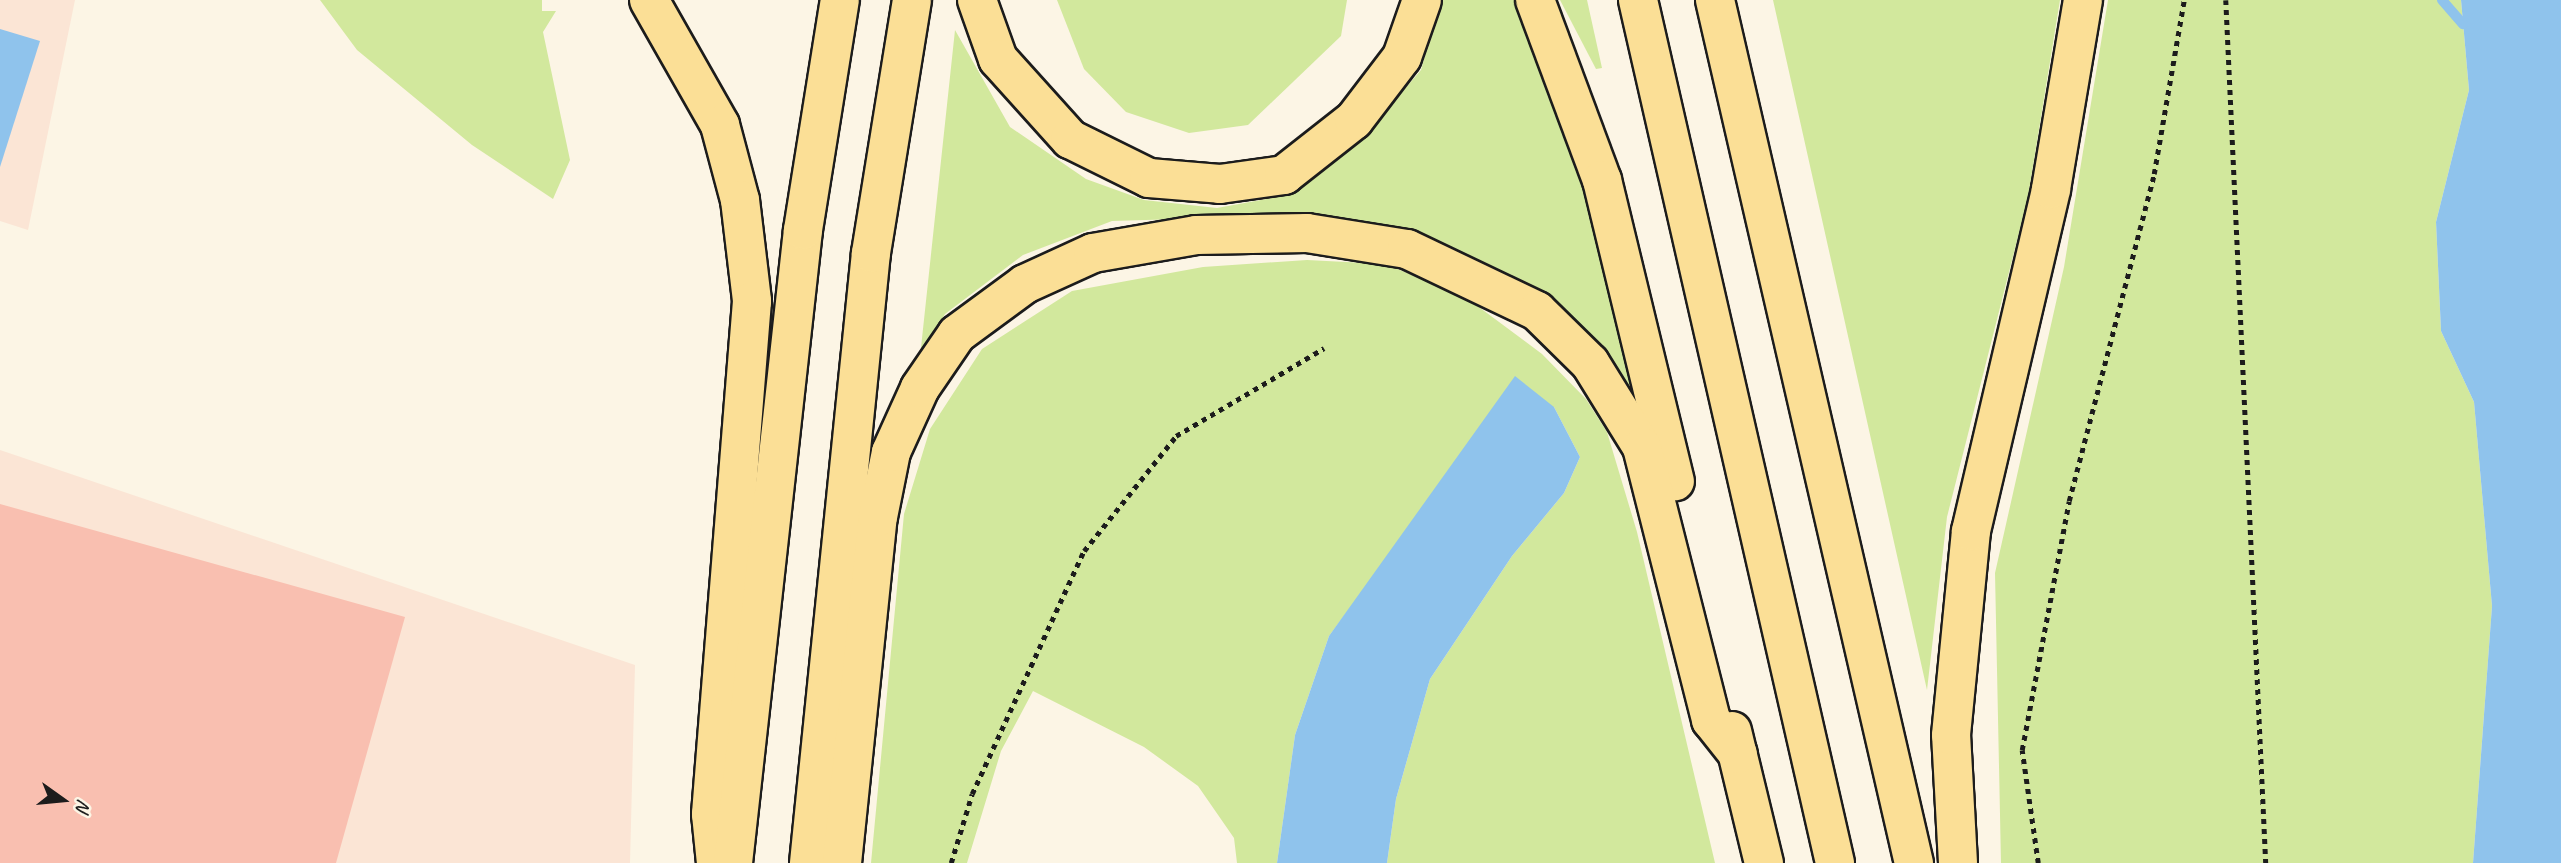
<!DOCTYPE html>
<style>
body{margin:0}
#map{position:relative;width:2561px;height:863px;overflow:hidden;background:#fcf5e5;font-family:Caveat,sans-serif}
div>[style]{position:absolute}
.built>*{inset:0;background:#fbe5d5}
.green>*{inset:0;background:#d2e89d}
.water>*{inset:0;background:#8fc3ec}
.stream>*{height:10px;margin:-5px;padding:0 5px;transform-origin:5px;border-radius:5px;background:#8fc3ec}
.building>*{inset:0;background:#f9bfb0}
.path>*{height:4.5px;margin-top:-2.25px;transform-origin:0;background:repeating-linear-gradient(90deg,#1c1c1c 0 5px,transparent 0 10px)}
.roads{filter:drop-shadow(2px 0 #1c1c1c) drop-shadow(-2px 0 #1c1c1c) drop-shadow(0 2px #1c1c1c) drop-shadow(0 -2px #1c1c1c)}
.highway>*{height:38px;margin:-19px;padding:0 19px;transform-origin:19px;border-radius:19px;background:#fbdf96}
span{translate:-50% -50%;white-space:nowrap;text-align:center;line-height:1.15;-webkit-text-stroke:7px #fcf5e5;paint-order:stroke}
.north{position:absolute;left:28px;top:765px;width:70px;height:70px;-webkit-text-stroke:5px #fcf5e5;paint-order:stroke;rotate:105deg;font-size:19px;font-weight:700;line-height:28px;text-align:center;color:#1c1c1c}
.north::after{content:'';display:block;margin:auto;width:24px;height:32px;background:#1c1c1c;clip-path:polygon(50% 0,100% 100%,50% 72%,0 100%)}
</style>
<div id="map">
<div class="built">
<i style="clip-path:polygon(0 0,75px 0,28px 230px,0 221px)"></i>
<i style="clip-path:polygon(0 450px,635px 665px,630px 863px,0 863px)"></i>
</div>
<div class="green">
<i style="clip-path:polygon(320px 0,542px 0,542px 11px,556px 11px,543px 32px,570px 160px,553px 199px,472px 145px,357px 50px)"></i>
<i style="clip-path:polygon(1057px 0,1347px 0,1341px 36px,1248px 125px,1189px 133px,1126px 112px,1084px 69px)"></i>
<i style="clip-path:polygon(1440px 0,1518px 0,1587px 185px,1650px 423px,1615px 364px,1544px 298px,1213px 218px,1112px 221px,1023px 255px,945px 314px,920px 357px,955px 30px,1010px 127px,1086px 179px,1144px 200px,1217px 208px,1283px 196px,1360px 141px,1421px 70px)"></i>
<i style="clip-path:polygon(1560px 0,1587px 0,1602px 68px,1596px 69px)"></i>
<i style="clip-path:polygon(1773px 0,2060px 0,2028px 197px,1947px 517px,1927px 690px)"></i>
<i style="clip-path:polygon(2108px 0,2461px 0,2469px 90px,2436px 222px,2441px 331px,2474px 402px,2492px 606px,2473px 863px,2001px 863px,1995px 573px,2064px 267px)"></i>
<i style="clip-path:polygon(1307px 260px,1385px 264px,1464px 296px,1542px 354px,1586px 399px,1607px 432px,1637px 532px,1715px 863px,1387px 863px,1396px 799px,1430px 679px,1512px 556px,1564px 493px,1580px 457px,1554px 407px,1416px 519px,1329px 636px,1295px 735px,1277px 863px,1237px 863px,1234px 838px,1198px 786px,1144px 747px,1033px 691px,1001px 751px,967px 863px,871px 863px,904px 514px,930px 429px,982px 349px,1072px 291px,1203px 267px)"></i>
</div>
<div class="water">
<i style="clip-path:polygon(2461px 0,2561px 0,2561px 863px,2473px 863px,2492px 606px,2474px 402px,2441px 331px,2436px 222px,2469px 90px)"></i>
<i style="clip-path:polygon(0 29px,40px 41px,0 167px)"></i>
<i style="clip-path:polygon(1515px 376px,1554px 407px,1580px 457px,1564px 493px,1512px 556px,1430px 679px,1396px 799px,1387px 863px,1277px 863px,1295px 735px,1329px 636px)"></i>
</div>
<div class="stream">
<i style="left:2442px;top:0;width:32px;rotate:49deg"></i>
</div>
<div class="building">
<i style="clip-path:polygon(0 504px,405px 617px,336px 863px,0 863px)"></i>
</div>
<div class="path">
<i style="left:2226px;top:0;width:864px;rotate:87.35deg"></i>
<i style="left:951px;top:863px;width:72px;rotate:-73.1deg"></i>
<i style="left:972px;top:794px;width:268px;rotate:-65.3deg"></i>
<i style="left:1084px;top:551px;width:147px;rotate:-51.3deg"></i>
<i style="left:1176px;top:436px;width:172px;rotate:-30.7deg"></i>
<i style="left:2038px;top:863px;width:114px;rotate:-98.1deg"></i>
<i style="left:2022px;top:750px;width:253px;rotate:-79.3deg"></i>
<i style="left:2069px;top:501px;width:338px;rotate:-75.4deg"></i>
<i style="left:2154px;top:174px;width:177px;rotate:-80.2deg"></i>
</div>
<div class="roads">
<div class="highway">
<i style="left:649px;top:0;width:144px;rotate:60.4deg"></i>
<i style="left:720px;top:125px;width:78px;rotate:75.1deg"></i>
<i style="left:740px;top:200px;width:102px;rotate:83.2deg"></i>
<i style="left:752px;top:301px;width:515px;rotate:94.57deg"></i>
<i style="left:711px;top:814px;width:49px;rotate:84.2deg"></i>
<i style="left:977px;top:0;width:63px;rotate:70.4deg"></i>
<i style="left:998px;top:59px;width:108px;rotate:48deg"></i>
<i style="left:1070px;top:139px;width:88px;rotate:26.3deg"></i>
<i style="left:1149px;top:178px;width:71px;rotate:4.8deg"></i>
<i style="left:1220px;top:184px;width:65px;rotate:-8deg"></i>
<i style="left:1284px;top:175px;width:89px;rotate:-38.2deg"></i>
<i style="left:1354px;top:120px;width:79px;rotate:-52.7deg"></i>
<i style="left:1402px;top:57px;width:60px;rotate:-70.7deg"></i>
<i style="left:1535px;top:0;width:192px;rotate:69.6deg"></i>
<i style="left:1602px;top:180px;width:310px;rotate:76.4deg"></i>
<i style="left:1638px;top:0;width:885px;rotate:77.14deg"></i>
<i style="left:1715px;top:0;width:886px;rotate:77.02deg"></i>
<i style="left:1732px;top:731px;width:136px;rotate:76.4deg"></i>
<i style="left:733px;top:863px;width:637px;rotate:-83.69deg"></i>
<i style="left:803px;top:230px;width:233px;rotate:-80.9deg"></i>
<i style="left:809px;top:863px;width:613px;rotate:-84.2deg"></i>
<i style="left:871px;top:253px;width:256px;rotate:-80.8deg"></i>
<i style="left:842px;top:863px;width:348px;rotate:-84.1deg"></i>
<i style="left:878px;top:517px;width:66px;rotate:-78.7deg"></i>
<i style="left:891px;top:452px;width:70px;rotate:-65.6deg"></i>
<i style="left:920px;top:388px;width:65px;rotate:-55.6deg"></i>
<i style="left:957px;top:334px;width:84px;rotate:-36.3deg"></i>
<i style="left:1025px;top:284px;width:75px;rotate:-24.5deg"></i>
<i style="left:1093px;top:253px;width:105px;rotate:-9.9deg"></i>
<i style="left:1196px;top:235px;width:111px;rotate:-1deg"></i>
<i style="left:1307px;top:233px;width:101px;rotate:9.1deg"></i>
<i style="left:1407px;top:249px;width:144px;rotate:25.5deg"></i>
<i style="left:1537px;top:311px;width:74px;rotate:44.5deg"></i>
<i style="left:1590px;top:363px;width:99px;rotate:58.2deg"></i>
<i style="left:1642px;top:447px;width:282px;rotate:75.8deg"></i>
<i style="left:1711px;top:720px;width:43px;rotate:51.5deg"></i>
<i style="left:1958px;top:863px;width:128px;rotate:-93.1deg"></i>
<i style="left:1951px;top:735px;width:205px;rotate:-84.4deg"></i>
<i style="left:1971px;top:531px;width:351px;rotate:-76.8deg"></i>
<i style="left:2051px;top:189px;width:192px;rotate:-80.4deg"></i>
</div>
</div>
<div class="north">N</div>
</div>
